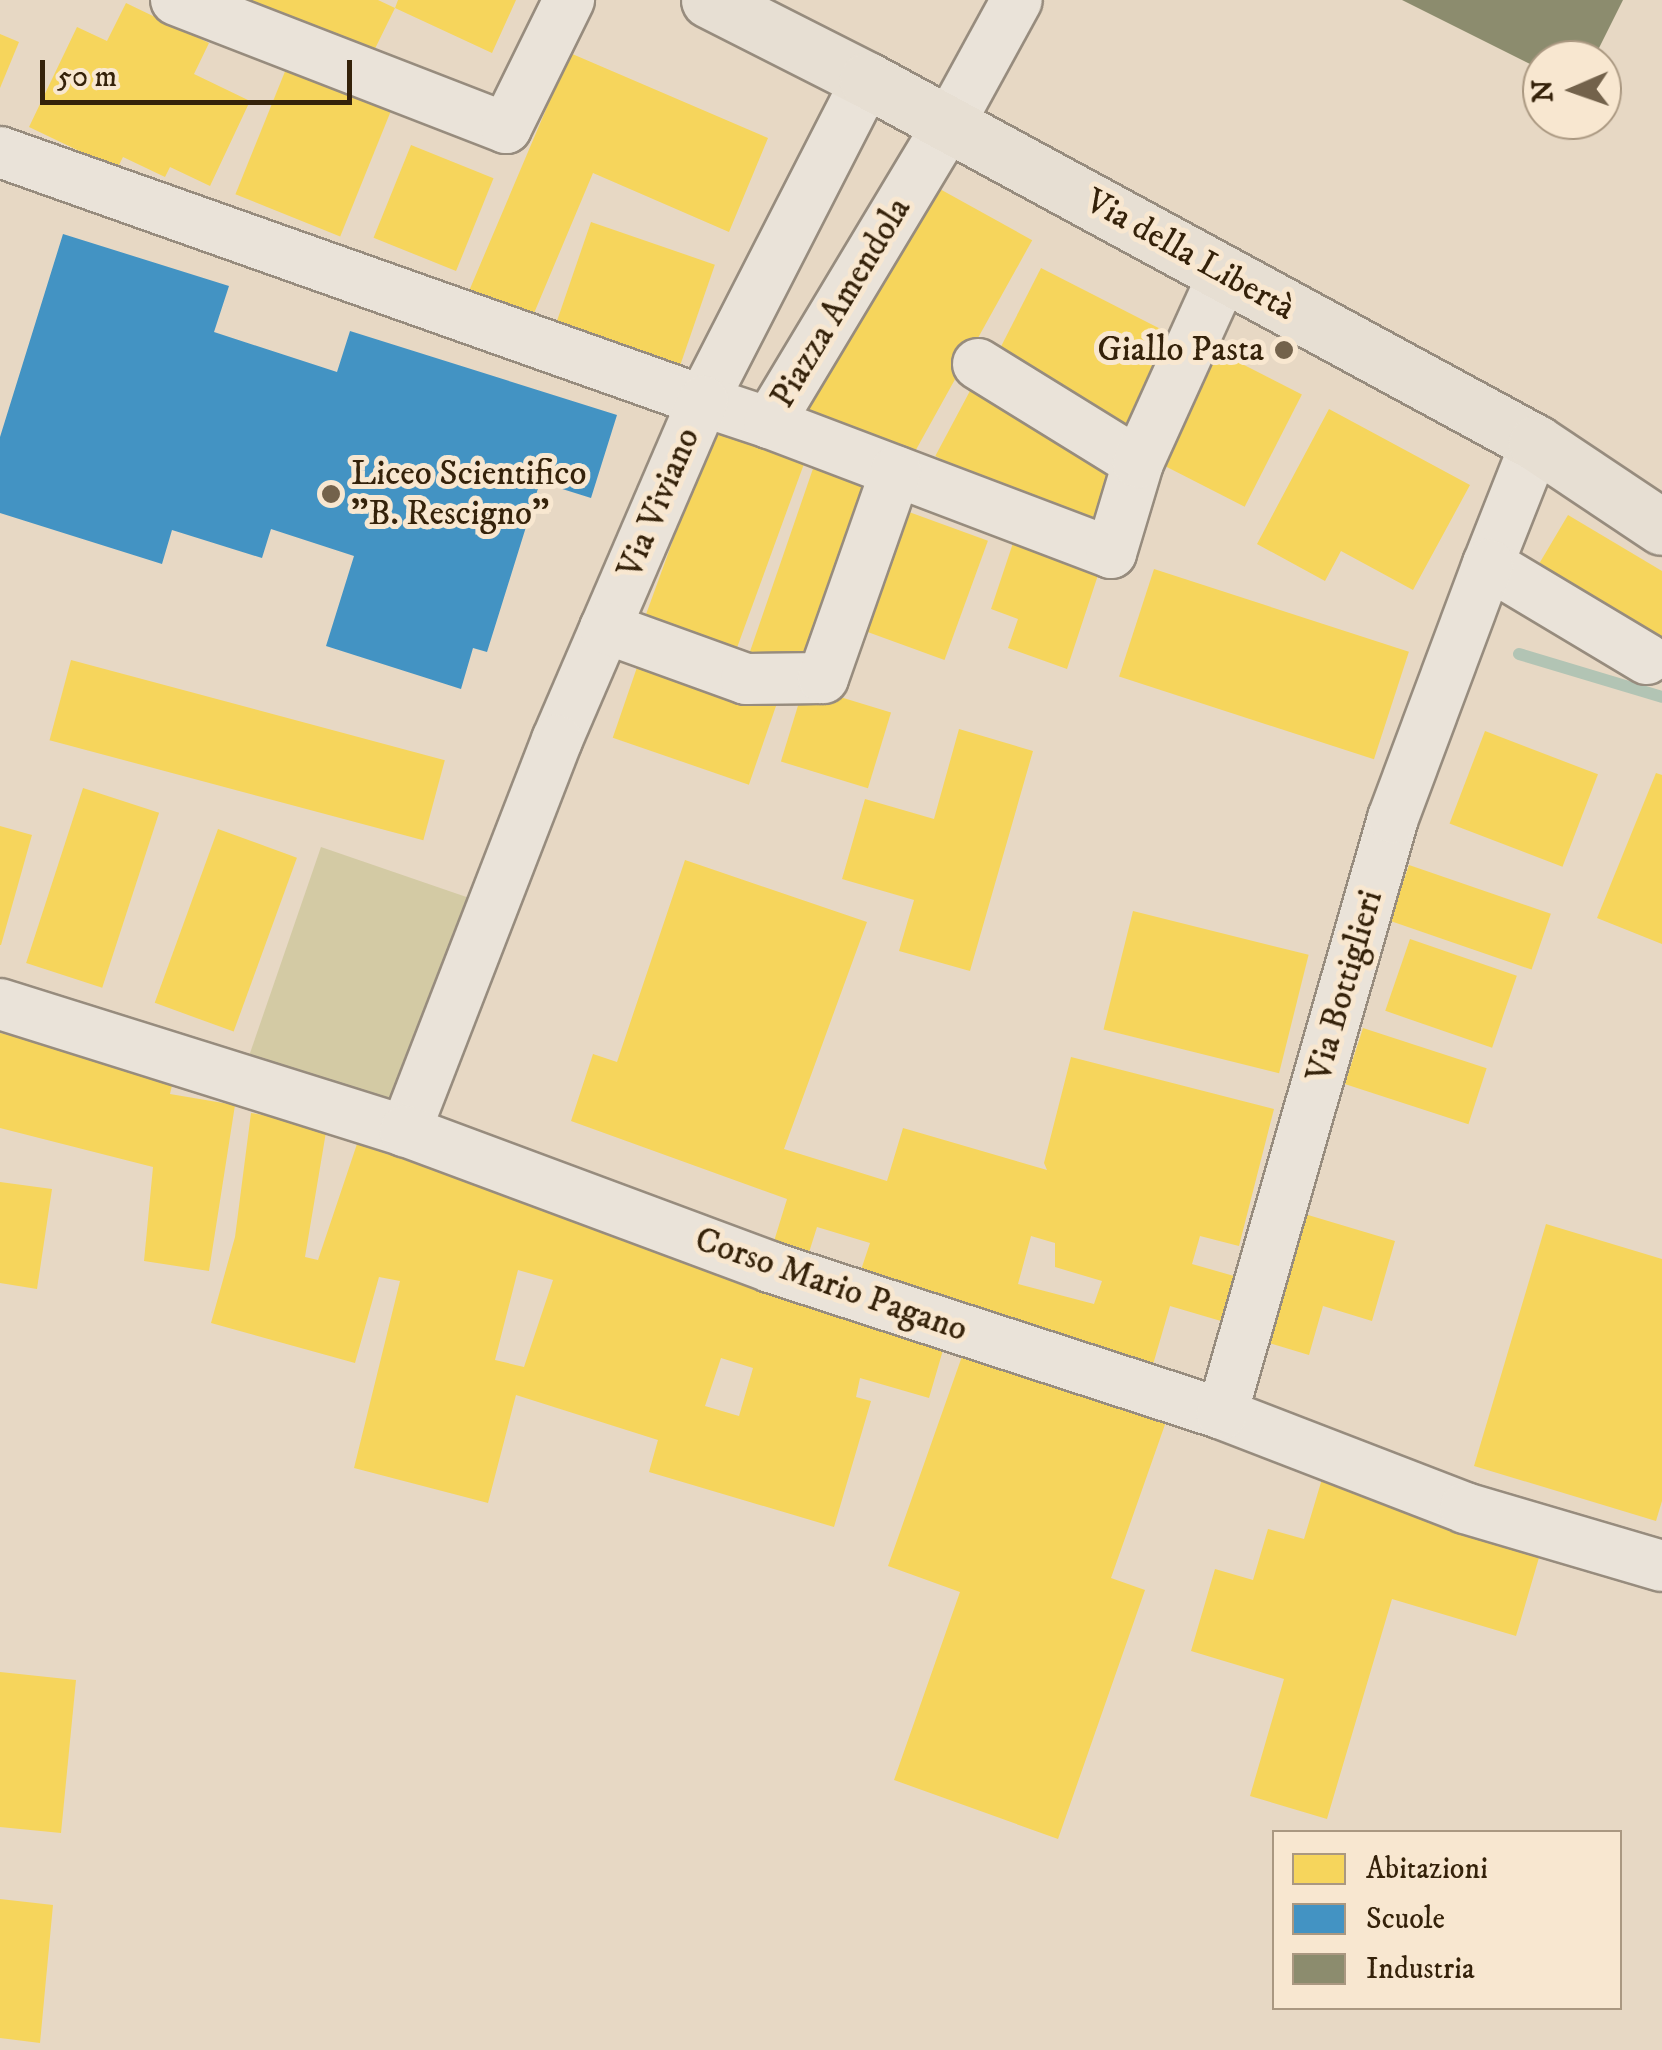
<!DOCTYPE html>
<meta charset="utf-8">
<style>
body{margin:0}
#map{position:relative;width:1662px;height:2050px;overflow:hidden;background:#e7d8c4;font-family:"IM FELL DW Pica",serif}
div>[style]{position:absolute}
.green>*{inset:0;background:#d3caa4;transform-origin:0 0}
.homes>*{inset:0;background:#f6d55c;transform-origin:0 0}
.schools>*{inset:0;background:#4393c3}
.industry>*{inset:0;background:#8c8c6e}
.stream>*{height:12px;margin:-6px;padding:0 6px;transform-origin:6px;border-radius:6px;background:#b2c4b4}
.roads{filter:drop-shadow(2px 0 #978c7e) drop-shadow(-2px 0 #978c7e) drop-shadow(0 2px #978c7e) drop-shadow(0 -2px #978c7e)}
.minor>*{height:50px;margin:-25px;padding:0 25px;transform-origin:25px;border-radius:25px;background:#eae3d9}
.major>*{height:55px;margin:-27.5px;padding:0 27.5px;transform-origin:27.5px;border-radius:27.5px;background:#e7dfd3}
.dots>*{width:28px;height:28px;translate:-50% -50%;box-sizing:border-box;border:5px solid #f8e7d0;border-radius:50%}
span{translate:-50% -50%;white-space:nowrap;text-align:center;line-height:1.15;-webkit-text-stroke:10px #f8e7d0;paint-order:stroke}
.street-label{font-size:35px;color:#35220a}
.poi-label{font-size:35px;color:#35220a}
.right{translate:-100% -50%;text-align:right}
.left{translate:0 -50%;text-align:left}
.legend{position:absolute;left:1272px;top:1830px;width:350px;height:180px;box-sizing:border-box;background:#f8e7d0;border:2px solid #aa9881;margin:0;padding:12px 18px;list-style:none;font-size:30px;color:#35220a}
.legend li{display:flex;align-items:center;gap:20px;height:50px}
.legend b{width:50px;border:2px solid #aa9881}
.north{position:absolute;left:1522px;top:40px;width:100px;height:100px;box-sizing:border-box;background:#f8e7d0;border:2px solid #aa9881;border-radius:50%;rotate:268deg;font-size:28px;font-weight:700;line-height:40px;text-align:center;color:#35220a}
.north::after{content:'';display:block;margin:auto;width:35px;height:45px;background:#73624b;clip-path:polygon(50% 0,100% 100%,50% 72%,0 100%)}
.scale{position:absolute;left:40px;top:60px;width:312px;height:45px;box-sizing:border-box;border:5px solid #35220a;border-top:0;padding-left:12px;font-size:30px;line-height:35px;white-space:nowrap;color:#35220a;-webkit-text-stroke:8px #f8e7d0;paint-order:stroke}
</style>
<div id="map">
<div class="green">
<i style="left:321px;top:847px;width:180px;height:247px;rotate:19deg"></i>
</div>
<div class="homes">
<i style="clip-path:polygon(217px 0,378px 0,395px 8px,398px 0,516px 0,492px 53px,395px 8px,364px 71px)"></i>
<i style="clip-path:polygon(126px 3px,209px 43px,194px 74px,250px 101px,210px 186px,170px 167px,165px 177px,123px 157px,117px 169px,29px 127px,77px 27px,107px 41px)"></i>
<i style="clip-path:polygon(0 34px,19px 42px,0 88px)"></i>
<i style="clip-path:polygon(570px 53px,768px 138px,729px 232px,593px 173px,532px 318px,469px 291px)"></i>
<i style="left:286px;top:69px;width:113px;height:135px;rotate:22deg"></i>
<i style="left:411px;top:145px;width:89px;height:100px;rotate:22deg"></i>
<i style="left:929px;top:183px;width:118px;height:258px;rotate:29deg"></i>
<i style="left:591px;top:222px;width:131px;height:112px;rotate:19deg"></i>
<i style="left:1041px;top:268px;width:159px;height:110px;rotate:27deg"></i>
<i style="left:1203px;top:344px;width:111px;height:126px;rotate:27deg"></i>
<i style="left:971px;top:389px;width:175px;height:76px;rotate:28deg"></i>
<i style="clip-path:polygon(1329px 409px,1470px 485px,1413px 590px,1341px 551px,1325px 581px,1257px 544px)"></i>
<i style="left:720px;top:411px;width:97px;height:233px;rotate:20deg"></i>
<i style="left:817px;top:457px;width:68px;height:206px;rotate:19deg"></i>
<i style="left:909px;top:512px;width:84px;height:127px;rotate:20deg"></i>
<i style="clip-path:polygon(1568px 515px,1662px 571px,1662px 643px,1536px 569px)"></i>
<i style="clip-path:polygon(1015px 537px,1101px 566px,1067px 669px,1008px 648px,1018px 619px,991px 609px)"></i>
<i style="left:1154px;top:569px;width:268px;height:113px;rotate:18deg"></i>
<i style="left:644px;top:647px;width:144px;height:96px;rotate:19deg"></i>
<i style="left:71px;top:660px;width:387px;height:83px;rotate:15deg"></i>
<i style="left:804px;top:686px;width:91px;height:79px;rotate:17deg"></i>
<i style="clip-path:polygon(959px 729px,1033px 751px,970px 971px,899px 951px,914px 900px,842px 879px,865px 799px,934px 819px)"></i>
<i style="left:1485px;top:731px;width:121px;height:99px;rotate:21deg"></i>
<i style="clip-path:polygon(1656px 773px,1662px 775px,1662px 944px,1597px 918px)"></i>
<i style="left:83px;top:788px;width:80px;height:184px;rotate:18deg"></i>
<i style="clip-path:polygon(0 826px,32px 835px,1px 945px,0 945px)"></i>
<i style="left:218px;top:829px;width:84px;height:185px;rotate:20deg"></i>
<i style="clip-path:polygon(evenodd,685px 860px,867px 922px,784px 1149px,887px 1181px,903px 1128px,1047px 1170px,1044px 1163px,1071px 1057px,1274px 1109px,1239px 1246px,1200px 1236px,1192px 1264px,1234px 1276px,1221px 1321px,1170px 1306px,1152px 1368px,858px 1279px,870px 1243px,817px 1227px,806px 1262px,771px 1251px,787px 1199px,571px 1121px,593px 1054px,617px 1062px,685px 860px,1031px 1236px,1055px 1243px,1055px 1267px,1102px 1281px,1094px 1304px,1018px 1284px,1031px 1236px)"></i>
<i style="left:1409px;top:865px;width:150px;height:59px;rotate:19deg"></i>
<i style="left:1133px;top:911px;width:181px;height:122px;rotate:14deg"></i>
<i style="left:1410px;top:939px;width:113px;height:76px;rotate:19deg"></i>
<i style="left:1363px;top:1028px;width:130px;height:59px;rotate:18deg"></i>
<i style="clip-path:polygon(0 1033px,175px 1072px,170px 1094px,235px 1105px,209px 1271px,144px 1261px,153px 1167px,0 1128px)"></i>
<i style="clip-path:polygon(evenodd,251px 1113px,327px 1126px,305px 1257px,318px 1260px,357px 1144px,746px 1273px,948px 1333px,929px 1398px,860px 1378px,856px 1397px,871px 1401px,834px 1527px,649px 1472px,658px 1440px,516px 1395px,488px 1503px,354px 1468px,400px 1281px,379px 1277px,355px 1363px,211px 1323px,235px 1237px,251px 1113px,518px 1270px,553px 1280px,524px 1367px,495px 1360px,518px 1270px,251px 1113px,721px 1358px,753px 1368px,739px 1416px,705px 1406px,721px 1358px)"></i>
<i style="clip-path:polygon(0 1182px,52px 1189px,37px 1289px,0 1283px)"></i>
<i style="clip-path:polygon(1298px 1212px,1395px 1241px,1372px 1321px,1323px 1306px,1309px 1355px,1259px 1340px)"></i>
<i style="clip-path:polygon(1546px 1224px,1662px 1259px,1662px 1501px,1656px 1521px,1474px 1466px)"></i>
<i style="clip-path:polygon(966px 1345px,1168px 1416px,1111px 1578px,1145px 1590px,1058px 1839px,894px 1780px,960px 1592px,888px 1566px)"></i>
<i style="clip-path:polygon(1322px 1479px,1543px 1544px,1516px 1636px,1392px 1599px,1327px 1819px,1250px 1796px,1284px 1679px,1191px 1651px,1215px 1569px,1253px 1580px,1268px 1529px,1304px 1539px)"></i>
<i style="clip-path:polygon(0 1672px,76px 1680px,61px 1833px,0 1827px)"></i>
<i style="clip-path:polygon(0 1899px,53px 1905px,40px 2043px,0 2038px)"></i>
</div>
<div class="schools">
<i style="clip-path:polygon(63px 234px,229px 286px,214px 332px,337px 372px,350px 331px,617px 415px,591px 498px,540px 482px,487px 652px,473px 648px,461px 689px,326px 646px,354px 556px,271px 529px,262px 558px,172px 530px,162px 564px,0 513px,0 437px)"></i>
</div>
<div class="industry">
<i style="clip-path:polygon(1402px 0,1623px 0,1593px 60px,1542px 60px,1542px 70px)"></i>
</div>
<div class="stream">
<i style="left:1519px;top:654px;width:149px;rotate:16.7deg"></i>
</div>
<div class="roads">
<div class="minor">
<i style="left:176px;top:0;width:354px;rotate:21.2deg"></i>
<i style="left:506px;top:128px;width:143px;rotate:-63.8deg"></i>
<i style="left:867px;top:80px;width:360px;rotate:117.1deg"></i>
<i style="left:703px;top:401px;width:70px;rotate:18.4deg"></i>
<i style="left:769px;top:423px;width:349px;rotate:-59deg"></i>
<i style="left:949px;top:124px;width:141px;rotate:-61.3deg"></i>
<i style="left:0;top:152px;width:746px;rotate:19.5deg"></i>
<i style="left:703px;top:401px;width:369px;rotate:113.3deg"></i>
<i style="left:557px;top:740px;width:420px;rotate:111.2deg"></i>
<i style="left:978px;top:364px;width:188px;rotate:31.7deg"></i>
<i style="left:769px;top:423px;width:366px;rotate:20.8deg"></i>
<i style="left:1111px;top:553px;width:94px;rotate:-73.3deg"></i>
<i style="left:1138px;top:463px;width:209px;rotate:-65.6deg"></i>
<i style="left:1536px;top:443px;width:130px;rotate:111.6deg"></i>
<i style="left:1488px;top:564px;width:185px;rotate:30.9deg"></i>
<i style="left:605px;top:628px;width:150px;rotate:19.9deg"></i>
<i style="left:746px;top:679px;width:77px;rotate:-0.7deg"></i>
<i style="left:823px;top:678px;width:219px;rotate:-70.6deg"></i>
<i style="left:0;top:1004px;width:424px;rotate:17.4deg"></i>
<i style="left:405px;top:1131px;width:390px;rotate:20.4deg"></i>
<i style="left:770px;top:1267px;width:475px;rotate:18deg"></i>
<i style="left:1222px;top:1414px;width:261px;rotate:21.1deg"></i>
<i style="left:1465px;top:1508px;width:205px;rotate:16.4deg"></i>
<i style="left:1222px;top:1414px;width:620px;rotate:-73.99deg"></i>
<i style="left:1393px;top:818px;width:271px;rotate:-69.5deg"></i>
</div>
<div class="major">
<i style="left:709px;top:0;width:177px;rotate:26.9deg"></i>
<i style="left:867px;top:80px;width:761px;rotate:28.48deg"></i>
<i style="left:1536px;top:443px;width:151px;rotate:33.7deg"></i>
</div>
</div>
<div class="dots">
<i style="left:1284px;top:350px;background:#73624b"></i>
<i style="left:331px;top:494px;background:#73624b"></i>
</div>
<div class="street-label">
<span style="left:1190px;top:255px;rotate:29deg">Via della Libertà</span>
<span style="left:841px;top:303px;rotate:-59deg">Piazza Amendola</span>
<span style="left:659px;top:503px;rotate:-67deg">Via Viviano</span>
<span style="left:1345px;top:986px;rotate:-74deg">Via Bottiglieri</span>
<span style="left:831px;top:1285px;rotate:19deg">Corso Mario Pagano</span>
</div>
<div class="poi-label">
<span class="right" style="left:1264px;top:350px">Giallo Pasta</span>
<span class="left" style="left:351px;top:494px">Liceo Scientifico<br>"B. Rescigno"</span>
</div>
<ul class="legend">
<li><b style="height:28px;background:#f6d55c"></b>Abitazioni</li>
<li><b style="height:28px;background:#4393c3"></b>Scuole</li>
<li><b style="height:28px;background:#8c8c6e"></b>Industria</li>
</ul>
<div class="north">N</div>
<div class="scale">50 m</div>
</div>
